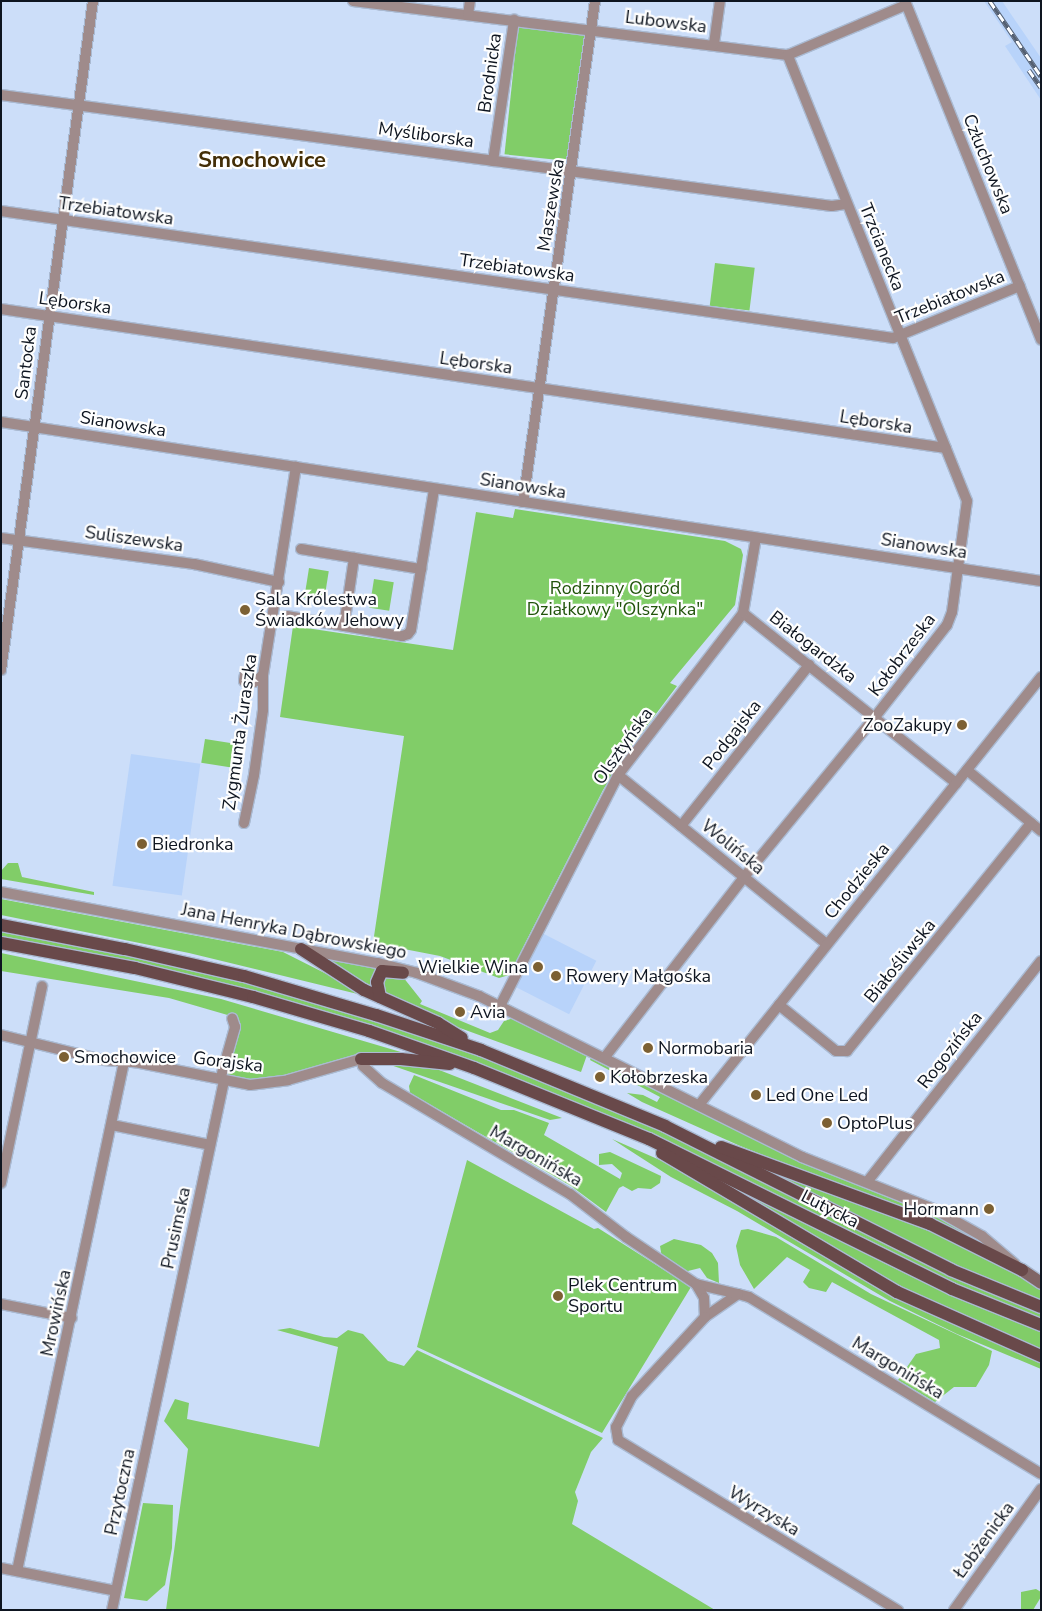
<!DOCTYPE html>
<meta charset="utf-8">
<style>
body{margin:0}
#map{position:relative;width:1042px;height:1611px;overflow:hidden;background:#ccdef9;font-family:"Nunito Sans",sans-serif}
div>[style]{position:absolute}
.built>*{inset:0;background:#b8d3fa;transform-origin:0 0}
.green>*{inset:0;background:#81cd68;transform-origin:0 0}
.roads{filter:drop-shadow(1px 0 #aabad2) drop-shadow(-1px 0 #aabad2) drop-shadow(0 1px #aabad2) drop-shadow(0 -1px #aabad2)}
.minor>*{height:10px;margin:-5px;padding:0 5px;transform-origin:5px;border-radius:5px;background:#9f8b8b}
.secondary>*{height:12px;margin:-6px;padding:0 6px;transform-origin:6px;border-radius:6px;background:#806565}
.primary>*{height:12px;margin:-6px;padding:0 6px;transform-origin:6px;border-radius:6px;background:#69494a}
.rail>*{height:4.5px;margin-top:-2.25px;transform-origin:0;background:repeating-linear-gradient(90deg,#fefefe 0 8px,#556071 0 16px);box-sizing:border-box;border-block:1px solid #556071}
.dots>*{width:14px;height:14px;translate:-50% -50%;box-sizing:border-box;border:2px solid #fefefe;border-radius:50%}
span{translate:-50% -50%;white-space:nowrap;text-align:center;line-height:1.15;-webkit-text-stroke:4.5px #fefefe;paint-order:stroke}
.street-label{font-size:18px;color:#0e1520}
.park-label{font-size:18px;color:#21530b}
.poi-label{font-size:18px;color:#0e1520}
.left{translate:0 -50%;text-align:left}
.right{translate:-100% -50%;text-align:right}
.district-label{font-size:22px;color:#432e07;font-weight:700}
.frame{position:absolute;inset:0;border:2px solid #0e1520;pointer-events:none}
</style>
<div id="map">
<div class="built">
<i style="clip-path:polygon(984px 1px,1002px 1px,1041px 58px,1041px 100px,1005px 46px,1012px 42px)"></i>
<i style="left:131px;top:754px;width:70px;height:133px;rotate:8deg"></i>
<i style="left:542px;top:933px;width:61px;height:60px;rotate:27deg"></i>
</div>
<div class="green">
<i style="left:518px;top:26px;width:69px;height:129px;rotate:6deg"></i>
<i style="left:715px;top:263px;width:40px;height:43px;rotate:7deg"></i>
<i style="clip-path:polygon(515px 509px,725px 541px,741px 549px,743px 555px,735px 605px,670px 683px,677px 686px,622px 759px,603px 790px,509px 975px,499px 978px,440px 956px,373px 943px,404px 736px,280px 717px,293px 626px,453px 650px,476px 512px,513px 518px)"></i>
<i style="left:309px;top:568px;width:20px;height:30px;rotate:9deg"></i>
<i style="left:374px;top:579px;width:20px;height:29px;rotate:9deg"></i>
<i style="left:205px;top:739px;width:37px;height:24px;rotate:9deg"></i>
<i style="clip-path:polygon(8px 863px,18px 863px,22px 877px,94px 892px,94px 895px,1px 879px,1px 871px)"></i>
<i style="clip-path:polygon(1px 899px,283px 952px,374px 998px,189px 953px,1px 915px)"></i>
<i style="clip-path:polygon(1px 930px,103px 949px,261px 986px,396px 1026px,501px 1064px,680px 1139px,964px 1282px,1041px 1312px,1041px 1319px,914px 1266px,649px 1133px,488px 1067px,453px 1055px,1px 938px)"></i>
<i style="clip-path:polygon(1px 953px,221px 999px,411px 1055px,362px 1054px,286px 1076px,255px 1080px,226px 1077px,231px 1016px,169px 998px,1px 971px)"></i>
<i style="clip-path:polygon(314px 956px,373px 966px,376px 970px,371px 987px)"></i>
<i style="clip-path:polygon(383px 977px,403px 977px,422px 1001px,420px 1004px,490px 1033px,498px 1030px,504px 1021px,514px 1018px,587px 1055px,581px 1072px,449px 1024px,384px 994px)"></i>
<i style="clip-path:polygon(591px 1057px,926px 1209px,982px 1243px,738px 1145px,642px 1102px,627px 1093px,643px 1095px,657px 1102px,660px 1097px,590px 1060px)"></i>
<i style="clip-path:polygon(379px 1061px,429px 1066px,562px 1118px,550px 1120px)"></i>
<i style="clip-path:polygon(414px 1075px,501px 1110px,514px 1110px,549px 1123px,544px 1135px,620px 1179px,622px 1173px,612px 1164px,599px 1165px,599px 1154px,610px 1152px,661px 1176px,660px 1183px,651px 1189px,638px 1188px,632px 1191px,623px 1186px,619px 1188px,606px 1212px,571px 1186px,410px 1093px,409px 1086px)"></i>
<i style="clip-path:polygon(612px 1139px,678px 1168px,905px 1302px,1041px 1362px,1041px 1369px,957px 1334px,890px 1301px,737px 1211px,671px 1177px)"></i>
<i style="clip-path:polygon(742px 1158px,923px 1227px,1015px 1272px,1041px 1289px,1041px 1300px,969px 1272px)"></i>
<i style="clip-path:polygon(467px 1160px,594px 1229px,598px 1228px,691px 1287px,602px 1433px,417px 1347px)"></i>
<i style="clip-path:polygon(751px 1196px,951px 1295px,1041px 1331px,1041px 1351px,910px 1293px,754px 1201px)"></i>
<i style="clip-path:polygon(748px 1229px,776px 1237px,871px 1294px,992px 1351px,989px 1365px,976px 1387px,954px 1387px,935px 1402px,898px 1380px,916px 1354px,940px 1348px,939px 1340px,832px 1282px,826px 1292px,809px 1288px,803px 1282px,810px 1270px,787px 1257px,754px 1289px,740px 1265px,736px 1246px,741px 1230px)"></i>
<i style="clip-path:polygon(674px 1239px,701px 1245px,712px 1253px,718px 1263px,719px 1283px,707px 1278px,700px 1268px,684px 1272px,662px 1258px,660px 1246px)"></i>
<i style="clip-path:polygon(290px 1328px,324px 1337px,337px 1338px,348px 1330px,363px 1334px,388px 1361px,404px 1366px,417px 1350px,603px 1438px,591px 1452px,575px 1492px,578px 1501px,572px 1524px,715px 1610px,166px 1610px,188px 1449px,164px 1421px,175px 1399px,189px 1403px,187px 1419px,319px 1447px,338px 1347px,277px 1330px)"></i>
<i style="clip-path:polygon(143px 1503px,173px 1505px,172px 1548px,165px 1585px,147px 1601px,124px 1598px)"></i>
<i style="clip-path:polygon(1036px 1589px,1041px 1592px,1041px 1597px,1033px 1610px,1021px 1610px,1021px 1592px)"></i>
</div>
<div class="roads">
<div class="minor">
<i style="left:353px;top:1px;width:438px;rotate:7.1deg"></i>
<i style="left:788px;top:55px;width:128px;rotate:-23deg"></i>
<i style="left:905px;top:1px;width:365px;rotate:68.1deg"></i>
<i style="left:468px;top:15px;width:14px;rotate:-82deg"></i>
<i style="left:714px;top:44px;width:43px;rotate:-82.1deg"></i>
<i style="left:1px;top:95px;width:838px;rotate:7.61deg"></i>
<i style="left:832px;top:206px;width:15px;rotate:-8deg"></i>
<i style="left:493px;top:161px;width:143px;rotate:-81.5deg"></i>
<i style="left:1px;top:211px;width:901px;rotate:8.1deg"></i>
<i style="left:893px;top:338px;width:137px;rotate:-22.3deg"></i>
<i style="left:1px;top:309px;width:955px;rotate:8.37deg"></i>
<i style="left:1px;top:422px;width:1052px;rotate:8.69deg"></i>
<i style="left:523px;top:502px;width:506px;rotate:-81.82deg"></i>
<i style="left:1px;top:538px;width:195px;rotate:7.7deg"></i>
<i style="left:194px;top:564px;width:87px;rotate:12deg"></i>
<i style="left:301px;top:549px;width:122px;rotate:9.5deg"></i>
<i style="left:743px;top:613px;width:273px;rotate:38.6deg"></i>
<i style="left:287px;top:616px;width:117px;rotate:9.9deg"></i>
<i style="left:402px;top:636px;width:6px;rotate:-18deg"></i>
<i style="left:408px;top:634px;width:5px;rotate:-53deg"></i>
<i style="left:411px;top:630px;width:143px;rotate:-80.7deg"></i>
<i style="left:344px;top:626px;width:69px;rotate:-81.6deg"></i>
<i style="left:1px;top:670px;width:675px;rotate:-82.17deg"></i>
<i style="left:245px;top:674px;width:7px;rotate:98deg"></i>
<i style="left:244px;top:681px;width:10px;rotate:6deg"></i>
<i style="left:254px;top:682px;width:11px;rotate:-38deg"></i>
<i style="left:967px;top:770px;width:96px;rotate:39.5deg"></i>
<i style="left:618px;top:775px;width:269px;rotate:39deg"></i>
<i style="left:244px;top:823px;width:49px;rotate:-78.2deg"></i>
<i style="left:254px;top:775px;width:66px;rotate:-82.1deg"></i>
<i style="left:263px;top:710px;width:35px;rotate:-90deg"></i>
<i style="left:263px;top:675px;width:211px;rotate:-81deg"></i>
<i style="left:681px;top:826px;width:206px;rotate:-51.5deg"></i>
<i style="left:1px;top:892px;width:384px;rotate:10.7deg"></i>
<i style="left:378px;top:963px;width:40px;rotate:14.4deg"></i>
<i style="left:417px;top:973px;width:66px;rotate:20.4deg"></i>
<i style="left:479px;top:996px;width:361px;rotate:26.5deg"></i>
<i style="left:802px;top:1157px;width:144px;rotate:21.6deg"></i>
<i style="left:936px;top:1210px;width:53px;rotate:29.5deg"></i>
<i style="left:982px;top:1236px;width:43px;rotate:40.3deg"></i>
<i style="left:501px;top:1004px;width:257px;rotate:-62.9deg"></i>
<i style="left:618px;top:775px;width:205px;rotate:-52.3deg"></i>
<i style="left:743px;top:613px;width:76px;rotate:-80.2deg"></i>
<i style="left:779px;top:1005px;width:73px;rotate:38.9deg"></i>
<i style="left:836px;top:1051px;width:11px"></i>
<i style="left:847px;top:1051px;width:293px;rotate:-51.1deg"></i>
<i style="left:1px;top:1035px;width:105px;rotate:13.8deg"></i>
<i style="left:103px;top:1060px;width:32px;rotate:4deg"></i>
<i style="left:135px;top:1062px;width:117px;rotate:11.3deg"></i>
<i style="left:250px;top:1085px;width:38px;rotate:-7deg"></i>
<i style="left:288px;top:1080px;width:76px;rotate:-16deg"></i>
<i style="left:361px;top:1059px;width:7px;rotate:74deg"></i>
<i style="left:363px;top:1066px;width:25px;rotate:42deg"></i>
<i style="left:382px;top:1083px;width:218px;rotate:30.6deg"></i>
<i style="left:570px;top:1194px;width:71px;rotate:37.5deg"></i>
<i style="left:626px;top:1237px;width:84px;rotate:33.9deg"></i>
<i style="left:605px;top:1057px;width:227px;rotate:-52.3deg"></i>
<i style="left:744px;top:877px;width:207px;rotate:-50.7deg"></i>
<i style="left:875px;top:717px;width:117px;rotate:-52deg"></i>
<i style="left:947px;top:625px;width:14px;rotate:-69deg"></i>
<i style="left:952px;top:612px;width:112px;rotate:-82.3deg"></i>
<i style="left:967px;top:501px;width:481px;rotate:-111.9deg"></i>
<i style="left:222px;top:1073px;width:48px;rotate:-74.2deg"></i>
<i style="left:235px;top:1027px;width:9px;rotate:-108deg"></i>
<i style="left:699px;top:1105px;width:548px;rotate:-51.37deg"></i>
<i style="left:112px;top:1125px;width:100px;rotate:11.5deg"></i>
<i style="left:867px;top:1182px;width:281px;rotate:-51.8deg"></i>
<i style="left:1px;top:1183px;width:201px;rotate:-78.2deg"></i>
<i style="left:738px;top:1294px;width:11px;rotate:15deg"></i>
<i style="left:749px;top:1297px;width:341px;rotate:31.2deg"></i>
<i style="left:1px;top:1304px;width:72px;rotate:11.2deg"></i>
<i style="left:705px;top:1317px;width:40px;rotate:-34.9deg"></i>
<i style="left:738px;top:1294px;width:43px;rotate:-166.6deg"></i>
<i style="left:696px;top:1284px;width:16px;rotate:60deg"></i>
<i style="left:704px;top:1298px;width:19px;rotate:87deg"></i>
<i style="left:705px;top:1317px;width:108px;rotate:132.7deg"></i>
<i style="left:632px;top:1396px;width:35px;rotate:117deg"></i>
<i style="left:616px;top:1427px;width:13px;rotate:81deg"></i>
<i style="left:618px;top:1440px;width:328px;rotate:31.3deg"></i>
<i style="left:1px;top:1568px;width:117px;rotate:11.3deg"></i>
<i style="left:17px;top:1571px;width:520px;rotate:-78.13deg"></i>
<i style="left:112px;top:1610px;width:541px;rotate:-78.05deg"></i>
<i style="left:954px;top:1610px;width:149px;rotate:-54.3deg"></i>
</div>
<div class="secondary">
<i style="left:1022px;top:1270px;width:23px;rotate:34deg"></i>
</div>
<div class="primary">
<i style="left:1px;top:925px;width:126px;rotate:11deg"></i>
<i style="left:125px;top:949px;width:122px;rotate:12.8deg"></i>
<i style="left:244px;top:976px;width:138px;rotate:16.5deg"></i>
<i style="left:376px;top:1015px;width:111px;rotate:18.4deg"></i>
<i style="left:481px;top:1050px;width:199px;rotate:22.4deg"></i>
<i style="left:665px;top:1126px;width:320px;rotate:26.7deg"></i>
<i style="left:951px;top:1270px;width:97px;rotate:22.3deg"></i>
<i style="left:1px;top:943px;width:136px;rotate:10.6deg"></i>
<i style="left:135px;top:968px;width:122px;rotate:13.8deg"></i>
<i style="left:253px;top:997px;width:121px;rotate:16.3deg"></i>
<i style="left:369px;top:1031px;width:111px;rotate:19.4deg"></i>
<i style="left:474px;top:1068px;width:189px;rotate:22.1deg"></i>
<i style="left:649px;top:1139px;width:338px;rotate:26.3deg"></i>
<i style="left:952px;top:1289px;width:96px;rotate:22deg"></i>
<i style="left:301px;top:949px;width:75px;rotate:33.1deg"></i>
<i style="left:364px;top:990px;width:81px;rotate:24deg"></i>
<i style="left:438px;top:1023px;width:28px;rotate:32deg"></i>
<i style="left:380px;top:997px;width:15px;rotate:-101deg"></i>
<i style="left:377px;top:982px;width:12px;rotate:-66deg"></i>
<i style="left:382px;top:971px;width:21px;rotate:5deg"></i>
<i style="left:361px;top:1059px;width:40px"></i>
<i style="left:401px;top:1059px;width:49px;rotate:5.8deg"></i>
<i style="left:721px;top:1147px;width:223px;rotate:20.2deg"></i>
<i style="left:930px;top:1224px;width:103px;rotate:26.6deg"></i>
<i style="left:662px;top:1153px;width:273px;rotate:30.6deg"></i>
<i style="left:897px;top:1292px;width:158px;rotate:24deg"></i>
</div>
</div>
<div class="rail">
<i style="left:990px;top:1px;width:91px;rotate:55.8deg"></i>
<i style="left:1029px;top:70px;width:21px;rotate:55deg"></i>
</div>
<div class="dots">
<i style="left:245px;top:610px;background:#7c6033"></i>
<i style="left:962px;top:725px;background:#7c6033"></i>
<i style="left:142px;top:844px;background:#7c6033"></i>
<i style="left:538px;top:967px;background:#7c6033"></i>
<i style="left:556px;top:976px;background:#7c6033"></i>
<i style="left:460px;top:1012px;background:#7c6033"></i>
<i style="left:648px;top:1048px;background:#7c6033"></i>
<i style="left:64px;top:1057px;background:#7c6033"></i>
<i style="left:600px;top:1077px;background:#7c6033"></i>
<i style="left:756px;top:1095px;background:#7c6033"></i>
<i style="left:827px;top:1123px;background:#7c6033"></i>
<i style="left:989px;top:1209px;background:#7c6033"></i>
<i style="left:558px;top:1296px;background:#7c6033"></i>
</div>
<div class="street-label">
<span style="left:666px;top:22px;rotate:7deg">Lubowska</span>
<span style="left:490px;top:73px;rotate:-82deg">Brodnicka</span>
<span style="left:426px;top:135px;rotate:8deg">Myśliborska</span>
<span style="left:988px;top:164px;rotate:68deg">Człuchowska</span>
<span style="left:551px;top:205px;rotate:-81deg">Maszewska</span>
<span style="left:116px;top:211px;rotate:8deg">Trzebiatowska</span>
<span style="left:882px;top:247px;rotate:68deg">Trzcianecka</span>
<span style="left:517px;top:268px;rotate:8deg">Trzebiatowska</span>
<span style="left:950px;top:297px;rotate:-22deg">Trzebiatowska</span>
<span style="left:75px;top:303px;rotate:8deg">Lęborska</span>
<span style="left:26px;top:363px;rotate:-83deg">Santocka</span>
<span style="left:476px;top:363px;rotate:8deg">Lęborska</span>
<span style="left:876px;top:422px;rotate:9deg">Lęborska</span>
<span style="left:123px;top:424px;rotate:9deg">Sianowska</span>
<span style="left:523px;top:486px;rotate:9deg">Sianowska</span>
<span style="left:134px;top:539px;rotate:8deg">Suliszewska</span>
<span style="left:924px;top:546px;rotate:9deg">Sianowska</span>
<span style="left:813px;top:647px;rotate:38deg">Białogardzka</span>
<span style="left:902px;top:655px;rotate:-53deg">Kołobrzeska</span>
<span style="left:240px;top:732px;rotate:-82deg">Zygmunta Żuraszka</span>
<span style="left:732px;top:735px;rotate:-52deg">Podgajska</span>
<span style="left:623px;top:746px;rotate:-55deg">Olsztyńska</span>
<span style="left:733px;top:847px;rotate:39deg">Wolińska</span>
<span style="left:857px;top:881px;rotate:-51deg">Chodzieska</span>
<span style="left:294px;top:931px;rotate:11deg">Jana Henryka Dąbrowskiego</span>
<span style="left:900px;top:961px;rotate:-51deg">Białośliwska</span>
<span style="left:950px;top:1050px;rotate:-52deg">Rogozińska</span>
<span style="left:228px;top:1062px;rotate:7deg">Gorajska</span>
<span style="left:536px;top:1156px;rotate:30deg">Margonińska</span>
<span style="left:830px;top:1209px;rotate:27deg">Lutycka</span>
<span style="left:176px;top:1228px;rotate:-78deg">Prusimska</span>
<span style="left:56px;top:1313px;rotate:-78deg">Mrowińska</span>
<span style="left:898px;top:1368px;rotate:31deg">Margonińska</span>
<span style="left:120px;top:1492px;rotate:-78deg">Przytoczna</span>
<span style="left:764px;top:1511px;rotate:31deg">Wyrzyska</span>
<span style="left:984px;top:1540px;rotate:-54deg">Łobżenicka</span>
</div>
<div class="park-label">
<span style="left:615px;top:599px">Rodzinny Ogród<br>Działkowy "Olszynka"</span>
</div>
<div class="poi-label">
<span class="left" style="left:255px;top:610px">Sala Królestwa<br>Świadków Jehowy</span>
<span class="right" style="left:952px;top:725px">ZooZakupy</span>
<span class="left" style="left:152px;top:844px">Biedronka</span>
<span class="right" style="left:528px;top:967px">Wielkie Wina</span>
<span class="left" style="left:566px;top:976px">Rowery Małgośka</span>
<span class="left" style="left:470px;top:1012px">Avia</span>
<span class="left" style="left:658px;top:1048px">Normobaria</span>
<span class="left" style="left:74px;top:1057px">Smochowice</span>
<span class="left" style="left:610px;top:1077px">Kołobrzeska</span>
<span class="left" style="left:766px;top:1095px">Led One Led</span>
<span class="left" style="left:837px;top:1123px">OptoPlus</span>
<span class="right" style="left:979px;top:1209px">Hormann</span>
<span class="left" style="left:568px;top:1296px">Plek Centrum<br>Sportu</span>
</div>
<div class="district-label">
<span style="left:262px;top:161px">Smochowice</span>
</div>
<div class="frame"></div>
</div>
